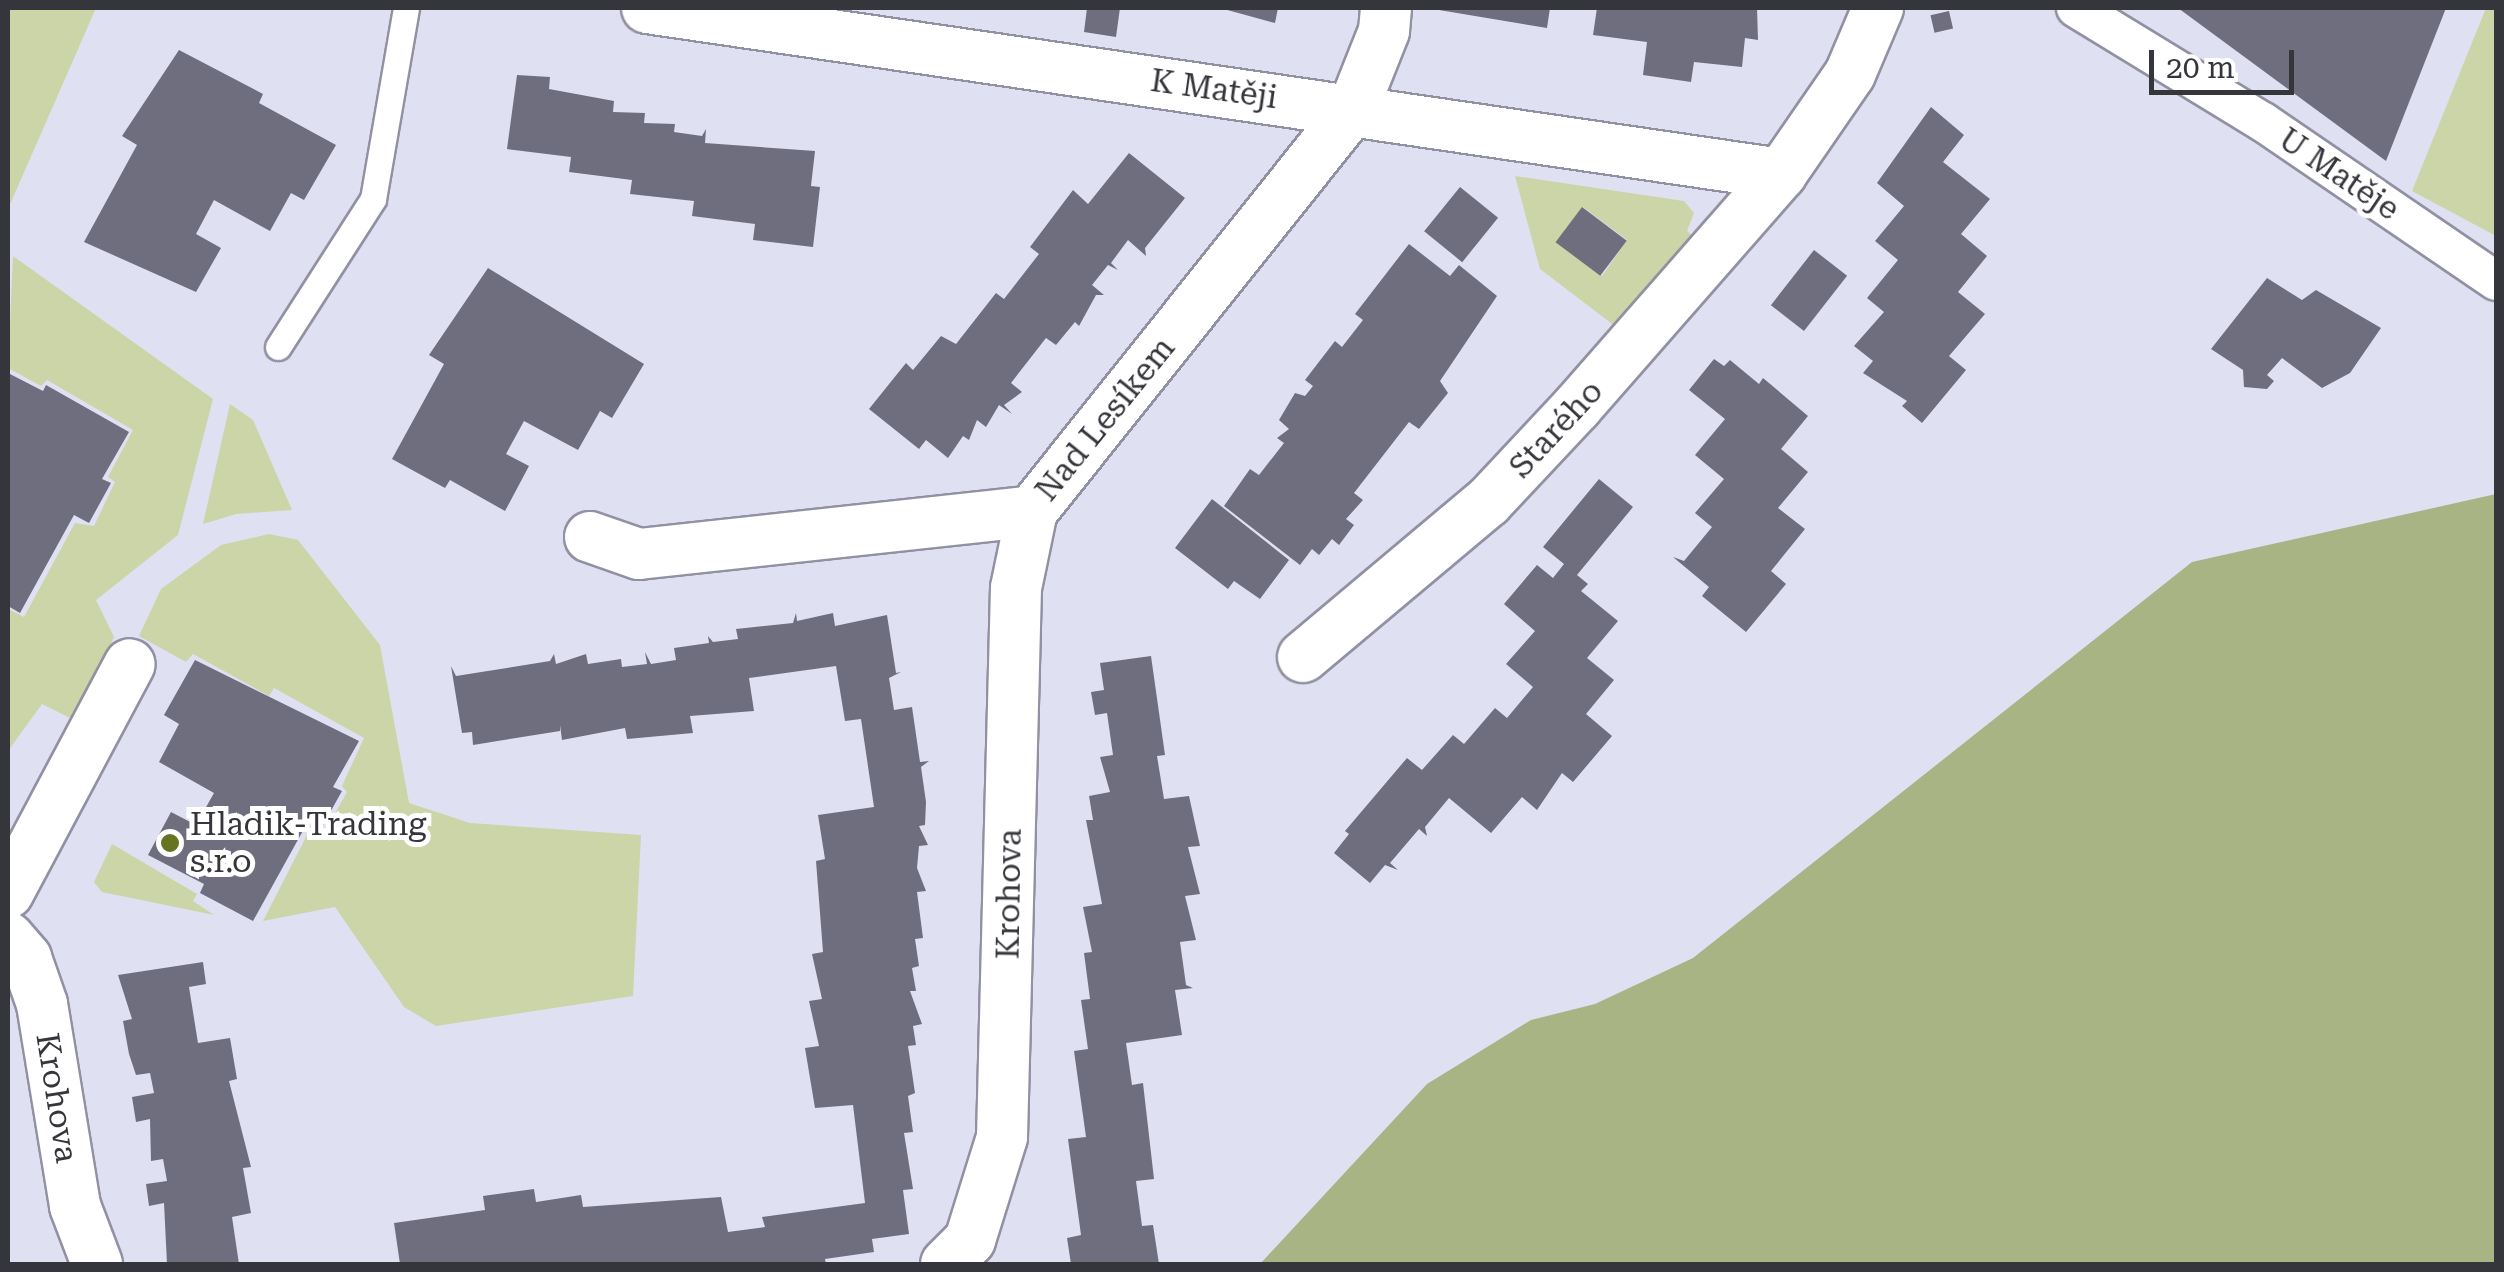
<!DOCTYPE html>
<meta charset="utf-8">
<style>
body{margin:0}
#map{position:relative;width:2504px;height:1272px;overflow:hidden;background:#e0e0f3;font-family:"Roboto Serif",serif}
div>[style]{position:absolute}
.green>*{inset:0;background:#cbd5a8}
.forest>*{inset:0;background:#a9b485}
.building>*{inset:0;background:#6f6e7f;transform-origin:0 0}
.roads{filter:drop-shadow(2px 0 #9291a3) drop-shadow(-2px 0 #9291a3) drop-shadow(0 2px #9291a3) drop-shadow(0 -2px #9291a3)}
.service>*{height:25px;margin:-12.5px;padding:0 12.5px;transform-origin:12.5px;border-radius:12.5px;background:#fff}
.pedestrian>*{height:38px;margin:-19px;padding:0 19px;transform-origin:19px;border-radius:19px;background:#fff}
.minor>*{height:50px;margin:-25px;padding:0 25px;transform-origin:25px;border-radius:25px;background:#fff}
.dots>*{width:28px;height:28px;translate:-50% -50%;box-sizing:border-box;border:5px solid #fff;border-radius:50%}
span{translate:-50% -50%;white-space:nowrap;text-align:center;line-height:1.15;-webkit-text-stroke:10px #fff;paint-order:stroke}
.street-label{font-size:32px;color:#35353c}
.poi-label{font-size:32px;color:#35353c}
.left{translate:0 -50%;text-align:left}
.frame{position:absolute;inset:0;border:10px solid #35353c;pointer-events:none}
.scale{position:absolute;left:2149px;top:50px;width:145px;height:45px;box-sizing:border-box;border:5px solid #35353c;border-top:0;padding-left:12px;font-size:30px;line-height:35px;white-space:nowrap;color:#35353c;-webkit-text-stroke:8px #fff;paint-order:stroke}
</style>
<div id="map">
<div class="green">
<i style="clip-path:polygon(8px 8px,96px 8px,8px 209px)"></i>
<i style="clip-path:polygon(2486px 8px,2496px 8px,2496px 236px,2412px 191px)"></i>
<i style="clip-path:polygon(evenodd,1515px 176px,1684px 201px,1694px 213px,1687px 231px,1697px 239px,1620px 330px,1540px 269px,1515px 176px,1583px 207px,1627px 240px,1602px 276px,1556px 242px,1583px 207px)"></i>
<i style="clip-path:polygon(13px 256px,213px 399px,178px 535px,96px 600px,114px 637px,74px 720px,42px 704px,8px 751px,8px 609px,24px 617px,75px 523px,94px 526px,115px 482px,108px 477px,133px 430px,47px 380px,41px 386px,8px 368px)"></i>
<i style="clip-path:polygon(230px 404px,253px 420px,292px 510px,236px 514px,203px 524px)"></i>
<i style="clip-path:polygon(269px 534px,298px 540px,380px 645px,409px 803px,470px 823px,641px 835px,633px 996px,436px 1026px,404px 1007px,335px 907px,263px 921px,307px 835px,322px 837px,347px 792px,342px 786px,364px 738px,274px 688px,269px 696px,193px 654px,186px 662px,139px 636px,161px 589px,221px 545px)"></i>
<i style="clip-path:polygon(112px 844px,197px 894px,193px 901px,214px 915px,102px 892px,94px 882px)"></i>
</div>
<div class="forest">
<i style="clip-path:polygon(2496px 494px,2496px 1264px,1260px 1264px,1427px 1084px,1531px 1020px,1595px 1004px,1693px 958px,2192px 562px)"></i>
</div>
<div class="building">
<i style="clip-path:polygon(1087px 8px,1120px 8px,1116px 37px,1084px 32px)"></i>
<i style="clip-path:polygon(1220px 8px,1278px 8px,1275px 23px)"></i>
<i style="clip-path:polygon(1427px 8px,1550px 8px,1547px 28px)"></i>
<i style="clip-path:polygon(1597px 8px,1757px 8px,1758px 40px,1745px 38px,1742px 67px,1694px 62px,1691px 82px,1643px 75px,1647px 42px,1593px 35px)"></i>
<i style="clip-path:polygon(2178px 8px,2446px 8px,2386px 161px)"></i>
<i style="left:1949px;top:11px;width:18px;height:19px;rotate:77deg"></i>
<i style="clip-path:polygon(179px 50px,263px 94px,259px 103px,336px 145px,304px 200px,291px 193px,270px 231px,214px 200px,196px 234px,221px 248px,196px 292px,84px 242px,137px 145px,122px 136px)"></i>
<i style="clip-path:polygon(517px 75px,550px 77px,549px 89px,614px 101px,613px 112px,645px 113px,644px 123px,675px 124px,674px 132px,702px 136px,706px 129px,705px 143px,815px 151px,811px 186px,820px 187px,813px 247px,753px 240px,755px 224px,692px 216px,694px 201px,630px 194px,632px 180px,569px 172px,571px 157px,507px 149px)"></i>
<i style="clip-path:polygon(1931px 107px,1964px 135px,1943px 162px,1990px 199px,1961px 234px,1987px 256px,1958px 292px,1985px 314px,1949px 356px,1966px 370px,1922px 423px,1902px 406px,1907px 401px,1863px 373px,1873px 361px,1854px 346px,1884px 312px,1867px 298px,1898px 260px,1875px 241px,1904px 206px,1877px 183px)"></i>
<i style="clip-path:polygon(1129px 153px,1185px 198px,1145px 248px,1146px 256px,1128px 240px,1111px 263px,1118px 270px,1108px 265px,1092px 285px,1104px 295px,1096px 295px,1079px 326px,1075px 322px,1056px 345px,1046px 338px,1011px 383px,1022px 392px,1004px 405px,1012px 414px,999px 405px,986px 427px,977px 420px,969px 440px,963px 436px,948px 458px,926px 440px,919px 449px,869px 409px,906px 363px,913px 370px,941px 336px,956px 344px,996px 293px,1004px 299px,1039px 254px,1030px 247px,1073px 190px,1088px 204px)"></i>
<i style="left:1460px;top:187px;width:49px;height:57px;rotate:39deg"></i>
<i style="left:1582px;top:207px;width:56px;height:44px;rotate:37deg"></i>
<i style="clip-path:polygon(1409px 244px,1450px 276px,1459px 265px,1497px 296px,1440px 381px,1448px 393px,1419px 429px,1409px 422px,1354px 493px,1363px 500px,1346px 519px,1354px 525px,1339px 545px,1332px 539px,1319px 555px,1312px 549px,1300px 565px,1224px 506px,1250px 469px,1259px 475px,1284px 443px,1277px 438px,1289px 429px,1279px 420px,1295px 393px,1305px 396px,1313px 386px,1305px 380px,1335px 341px,1342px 347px,1363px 320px,1355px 314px)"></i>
<i style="left:1814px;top:250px;width:42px;height:70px;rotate:38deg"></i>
<i style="clip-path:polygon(488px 268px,644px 364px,612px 418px,600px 411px,578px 450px,524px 421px,506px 454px,529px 466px,505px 511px,450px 480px,445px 488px,392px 459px,444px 364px,429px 355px)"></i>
<i style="clip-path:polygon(2267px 278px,2302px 300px,2316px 290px,2381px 328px,2350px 373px,2322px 388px,2282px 358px,2267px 375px,2274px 381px,2267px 389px,2244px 387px,2243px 370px,2211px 349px)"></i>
<i style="clip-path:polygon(1714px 359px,1724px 366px,1730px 360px,1759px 384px,1763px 378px,1808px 416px,1781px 449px,1808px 472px,1778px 508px,1805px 529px,1771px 571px,1786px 584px,1746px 632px,1702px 596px,1709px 587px,1673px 557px,1684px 561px,1712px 527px,1695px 513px,1724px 479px,1695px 455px,1725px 419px,1689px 390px)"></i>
<i style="clip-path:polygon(8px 373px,43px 391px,46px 385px,129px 432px,102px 479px,111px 483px,89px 523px,74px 515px,20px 613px,8px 606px)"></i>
<i style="clip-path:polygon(1599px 479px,1633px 507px,1577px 575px,1588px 584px,1581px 591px,1618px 621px,1587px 658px,1614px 680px,1586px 714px,1612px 736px,1573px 782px,1562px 773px,1537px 810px,1522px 797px,1491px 833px,1449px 798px,1425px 827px,1427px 836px,1419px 829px,1390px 863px,1398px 870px,1385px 865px,1370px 883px,1334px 853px,1349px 834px,1345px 831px,1407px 758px,1422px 770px,1453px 735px,1464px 744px,1495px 708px,1507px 718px,1533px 687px,1506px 664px,1535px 631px,1504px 604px,1537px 565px,1553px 578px,1564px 564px,1543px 547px)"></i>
<i style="clip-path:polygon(1212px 499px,1289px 560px,1260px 599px,1234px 581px,1228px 589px,1175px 548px)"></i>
<i style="clip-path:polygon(796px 613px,797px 621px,833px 613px,835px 626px,887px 615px,896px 673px,901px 672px,889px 678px,894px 710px,912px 707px,920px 762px,929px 761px,921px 767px,926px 802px,925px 825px,919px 826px,928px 845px,919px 846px,917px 868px,926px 891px,917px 892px,923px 938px,915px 939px,919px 966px,912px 968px,916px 991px,910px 991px,922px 1024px,913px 1026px,916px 1045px,908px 1046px,915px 1093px,908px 1096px,913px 1132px,904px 1133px,913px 1189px,903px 1190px,909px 1234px,872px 1239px,874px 1252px,825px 1259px,826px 1264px,400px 1264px,394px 1223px,485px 1210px,483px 1196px,534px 1189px,536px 1202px,581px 1195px,583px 1207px,721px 1197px,728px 1232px,765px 1227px,762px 1217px,865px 1203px,853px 1105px,815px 1108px,805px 1048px,819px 1046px,809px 1001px,822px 999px,812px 954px,823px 952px,816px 861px,825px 859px,818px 815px,874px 807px,861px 719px,845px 721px,836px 666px,749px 678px,754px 711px,690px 716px,693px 733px,627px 739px,625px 728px,562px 740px,560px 725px,560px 731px,473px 745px,472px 732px,462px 733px,451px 666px,456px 676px,550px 661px,554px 654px,556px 664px,586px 654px,588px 664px,621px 659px,622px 667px,647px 664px,645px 652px,651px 664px,676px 660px,674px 648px,709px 643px,708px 636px,713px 642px,738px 639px,736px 629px,793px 623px)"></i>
<i style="clip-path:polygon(1151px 656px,1165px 755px,1157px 756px,1164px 799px,1189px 796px,1200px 846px,1188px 847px,1200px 894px,1185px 896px,1196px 940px,1180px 942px,1186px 985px,1193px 988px,1175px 990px,1182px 1035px,1126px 1043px,1132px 1085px,1143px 1083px,1154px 1179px,1136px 1181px,1142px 1226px,1153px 1225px,1159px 1264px,1071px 1264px,1067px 1238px,1081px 1235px,1068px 1139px,1086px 1137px,1074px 1051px,1088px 1049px,1081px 1000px,1090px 999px,1084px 953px,1092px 952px,1083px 907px,1102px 904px,1086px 820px,1093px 820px,1089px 796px,1110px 792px,1100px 757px,1113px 755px,1107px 713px,1095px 715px,1091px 692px,1104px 690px,1100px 663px)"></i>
<i style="clip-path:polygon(195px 660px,359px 741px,333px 787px,342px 791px,318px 834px,305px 827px,253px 921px,200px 893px,204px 884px,148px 855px,171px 812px,196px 825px,214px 793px,159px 762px,179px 724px,164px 715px)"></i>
<i style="clip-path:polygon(203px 962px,206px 984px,189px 987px,198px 1043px,230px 1038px,237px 1079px,229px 1081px,251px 1167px,243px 1168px,251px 1213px,232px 1217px,239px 1264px,167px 1264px,164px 1203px,149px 1206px,146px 1184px,167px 1181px,163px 1159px,151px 1161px,150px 1119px,136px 1122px,132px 1097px,154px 1093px,150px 1073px,136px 1075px,129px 1054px,123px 1021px,132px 1019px,118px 975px)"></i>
</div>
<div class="roads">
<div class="service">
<i style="left:278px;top:347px;width:176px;rotate:-57.3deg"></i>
<i style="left:373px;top:199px;width:194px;rotate:-80.2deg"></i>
</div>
<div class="pedestrian">
<i style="left:2076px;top:8px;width:219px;rotate:31.4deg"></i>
<i style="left:2263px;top:122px;width:282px;rotate:34.3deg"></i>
</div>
<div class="minor">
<i style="left:647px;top:8px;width:1146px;rotate:8.33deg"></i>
<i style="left:590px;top:537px;width:52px;rotate:19.1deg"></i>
<i style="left:639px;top:554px;width:395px;rotate:-6.2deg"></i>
<i style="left:1032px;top:511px;width:514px;rotate:-51.39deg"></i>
<i style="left:1353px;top:109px;width:84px;rotate:-68.3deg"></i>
<i style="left:1384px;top:31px;width:23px;rotate:-85deg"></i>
<i style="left:1303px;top:657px;width:241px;rotate:-40deg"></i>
<i style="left:1488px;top:502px;width:130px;rotate:-46.9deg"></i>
<i style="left:1577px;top:407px;width:310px;rotate:-48.8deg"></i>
<i style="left:1781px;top:174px;width:121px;rotate:-55.4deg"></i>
<i style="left:1850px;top:74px;width:72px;rotate:-67deg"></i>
<i style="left:8px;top:893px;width:259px;rotate:-62deg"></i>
<i style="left:8px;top:937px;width:28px;rotate:49deg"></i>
<i style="left:26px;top:958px;width:49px;rotate:70.8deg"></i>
<i style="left:42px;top:1004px;width:205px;rotate:80.7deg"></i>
<i style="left:75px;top:1206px;width:62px;rotate:69.2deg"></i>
<i style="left:946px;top:1264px;width:34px;rotate:-45deg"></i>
<i style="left:970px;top:1240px;width:108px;rotate:-72.7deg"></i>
<i style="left:1002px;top:1137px;width:549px;rotate:-88.54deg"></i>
<i style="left:1016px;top:588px;width:79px;rotate:-78.3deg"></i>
</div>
</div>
<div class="dots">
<i style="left:170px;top:843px;background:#66731f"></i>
</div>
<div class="street-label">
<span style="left:1214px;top:89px;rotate:8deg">K Matěji</span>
<span style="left:2339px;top:174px;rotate:34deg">U Matěje</span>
<span style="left:1105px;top:419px;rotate:-51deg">Nad Lesíkem</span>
<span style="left:1556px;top:429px;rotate:-47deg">Starého</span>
<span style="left:1009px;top:894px;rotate:-89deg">Krohova</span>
<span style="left:57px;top:1098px;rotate:81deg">Krohova</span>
</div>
<div class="poi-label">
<span class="left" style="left:190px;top:843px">Hladik-Trading<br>s.r.o</span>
</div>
<div class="frame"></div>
<div class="scale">20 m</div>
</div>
